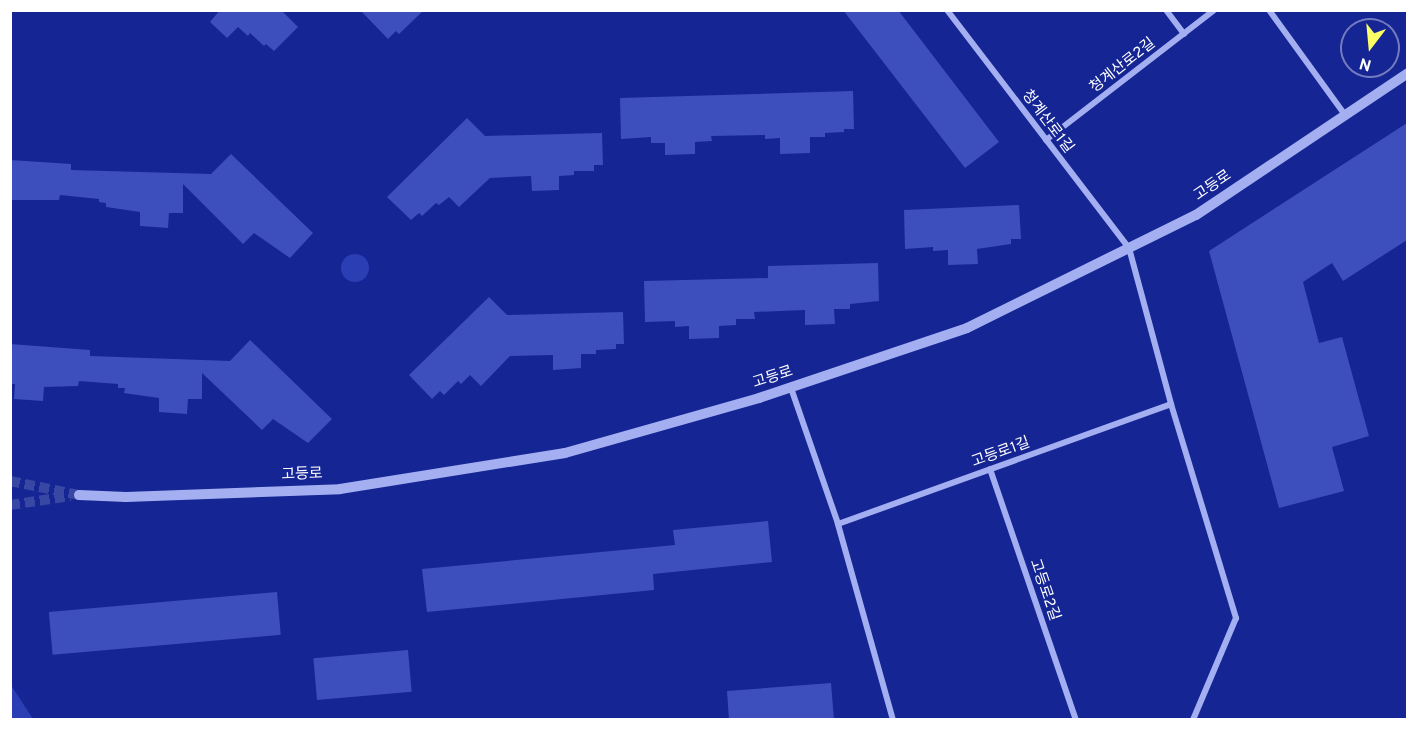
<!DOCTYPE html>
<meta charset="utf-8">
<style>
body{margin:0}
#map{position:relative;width:1418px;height:730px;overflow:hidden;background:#152594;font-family:Overpass,"Noto Sans KR",sans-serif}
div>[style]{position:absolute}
.green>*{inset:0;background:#2b3eb4}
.round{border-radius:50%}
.building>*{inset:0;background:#3d4fbc;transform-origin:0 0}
.tertiary-tunnel>*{height:10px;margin-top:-5px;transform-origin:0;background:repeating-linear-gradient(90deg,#3846a4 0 10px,transparent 0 15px)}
.minor>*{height:6px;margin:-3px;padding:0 3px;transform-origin:3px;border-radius:3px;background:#a4aff1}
.tertiary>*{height:10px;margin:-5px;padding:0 5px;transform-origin:5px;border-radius:5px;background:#a4aff1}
span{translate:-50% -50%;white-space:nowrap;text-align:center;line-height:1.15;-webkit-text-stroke:5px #152594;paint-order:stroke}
.street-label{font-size:15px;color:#fff}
.frame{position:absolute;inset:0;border:12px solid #fff;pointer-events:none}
.north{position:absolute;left:1340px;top:18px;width:60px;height:60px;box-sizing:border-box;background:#152594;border:2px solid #737cbf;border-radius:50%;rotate:196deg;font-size:16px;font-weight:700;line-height:24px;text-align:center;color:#fff}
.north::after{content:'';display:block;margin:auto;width:21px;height:27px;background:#fcff65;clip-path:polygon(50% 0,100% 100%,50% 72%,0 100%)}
</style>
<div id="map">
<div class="green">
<i class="round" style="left:341px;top:254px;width:28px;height:28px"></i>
<i style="clip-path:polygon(10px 685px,11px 685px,33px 719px,11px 719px)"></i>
</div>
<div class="building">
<i style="clip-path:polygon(220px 10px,281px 10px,298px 27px,274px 51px,266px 44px,264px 46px,250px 33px,248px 36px,238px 27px,227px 38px,210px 22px)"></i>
<i style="clip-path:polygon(360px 10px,424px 10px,399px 34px,396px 31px,388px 39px)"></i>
<i style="clip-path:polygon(843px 10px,898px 10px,999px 142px,965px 168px)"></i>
<i style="clip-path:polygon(853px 91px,854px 129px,844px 129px,844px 132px,825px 133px,825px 137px,810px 137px,810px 153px,780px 154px,780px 138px,765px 139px,765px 135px,711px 136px,712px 141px,695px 142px,695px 154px,665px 155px,665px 143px,651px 143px,651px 137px,621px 139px,620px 98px)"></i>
<i style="clip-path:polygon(467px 118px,485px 136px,602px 133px,603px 165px,594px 165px,594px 171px,574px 171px,574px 175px,559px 176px,559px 190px,532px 191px,531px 176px,490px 178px,459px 207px,449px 197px,439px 205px,436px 203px,422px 216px,419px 213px,411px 220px,387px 197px)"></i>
<i style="clip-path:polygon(1407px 123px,1407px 240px,1343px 281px,1332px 263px,1303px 282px,1319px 343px,1342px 337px,1369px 436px,1332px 447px,1344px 491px,1279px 508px,1209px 251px)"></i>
<i style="clip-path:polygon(231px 154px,313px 233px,290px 258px,254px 233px,243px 244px,183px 184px,183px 213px,169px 213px,168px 228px,140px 226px,140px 212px,106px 207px,106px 203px,99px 202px,99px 199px,60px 195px,59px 200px,10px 200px,10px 160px,71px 164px,71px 170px,211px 174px)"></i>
<i style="clip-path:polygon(1019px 205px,1021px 239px,1011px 239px,1011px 244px,977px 249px,978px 264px,948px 265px,948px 250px,933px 251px,933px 247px,905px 249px,904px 210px)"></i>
<i style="clip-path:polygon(878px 263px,879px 301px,850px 304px,850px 309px,834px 309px,835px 324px,805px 325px,805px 310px,754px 312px,755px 319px,736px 319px,736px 325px,719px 326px,719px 338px,689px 339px,689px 326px,675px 327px,675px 321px,645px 322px,644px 281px,768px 278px,768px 266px)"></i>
<i style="clip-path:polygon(489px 297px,507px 315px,623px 312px,624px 344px,616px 344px,616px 349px,596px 350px,596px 354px,581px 354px,581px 368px,553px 370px,553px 355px,510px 356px,481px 386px,470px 375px,461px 384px,458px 381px,444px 395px,440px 391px,432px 399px,409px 375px)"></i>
<i style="clip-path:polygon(250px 340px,332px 419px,308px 443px,273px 419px,262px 430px,202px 373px,202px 399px,188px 399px,187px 414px,159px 412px,159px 398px,124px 393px,125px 388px,118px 388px,118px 384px,79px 381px,78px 386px,44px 387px,43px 401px,14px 399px,15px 384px,10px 384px,10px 344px,90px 350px,90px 356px,230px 361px)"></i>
<i style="clip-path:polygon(768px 521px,772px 562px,653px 574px,654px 590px,427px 612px,422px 569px,675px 545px,673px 530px)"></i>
<i style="left:277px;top:592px;width:43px;height:229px;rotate:85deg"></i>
<i style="left:408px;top:650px;width:42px;height:95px;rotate:85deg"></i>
<i style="clip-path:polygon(831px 683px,834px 720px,729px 720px,727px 691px)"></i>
</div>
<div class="tertiary-tunnel">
<i style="left:10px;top:481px;width:70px;rotate:11.5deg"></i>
<i style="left:10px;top:505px;width:61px;rotate:-8.5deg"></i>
</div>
<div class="minor">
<i style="left:947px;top:10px;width:300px;rotate:52.6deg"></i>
<i style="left:1129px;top:248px;width:162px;rotate:74.9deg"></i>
<i style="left:1171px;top:404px;width:224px;rotate:73.1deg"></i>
<i style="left:1236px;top:618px;width:111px;rotate:112.9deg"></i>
<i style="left:1166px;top:10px;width:30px;rotate:53deg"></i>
<i style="left:1269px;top:10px;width:130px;rotate:54.1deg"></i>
<i style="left:1046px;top:140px;width:212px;rotate:-37.7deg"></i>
<i style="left:791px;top:388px;width:144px;rotate:70.9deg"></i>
<i style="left:990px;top:469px;width:265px;rotate:71.1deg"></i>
<i style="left:893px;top:720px;width:204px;rotate:-105.7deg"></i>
<i style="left:838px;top:524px;width:354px;rotate:-19.8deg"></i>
</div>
<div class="tertiary">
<i style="left:79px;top:495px;width:47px;rotate:2.4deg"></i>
<i style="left:126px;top:497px;width:214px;rotate:-2.1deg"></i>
<i style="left:340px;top:489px;width:228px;rotate:-9.1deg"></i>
<i style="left:565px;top:453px;width:202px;rotate:-15.8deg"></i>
<i style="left:759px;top:398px;width:219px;rotate:-18.6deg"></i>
<i style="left:967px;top:328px;width:255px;rotate:-26.3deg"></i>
<i style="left:1196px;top:215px;width:255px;rotate:-33.8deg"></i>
</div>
<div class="street-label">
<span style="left:1123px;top:66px;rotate:-38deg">청계산로2길</span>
<span style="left:1047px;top:122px;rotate:53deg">청계산로1길</span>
<span style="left:1213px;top:186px;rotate:-34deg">고등로</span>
<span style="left:773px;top:378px;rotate:-18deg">고등로</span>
<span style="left:1001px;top:453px;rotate:-20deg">고등로1길</span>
<span style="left:302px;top:475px;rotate:-2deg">고등로</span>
<span style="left:1044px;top:590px;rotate:71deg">고등로2길</span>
</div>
<div class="frame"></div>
<div class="north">N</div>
</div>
